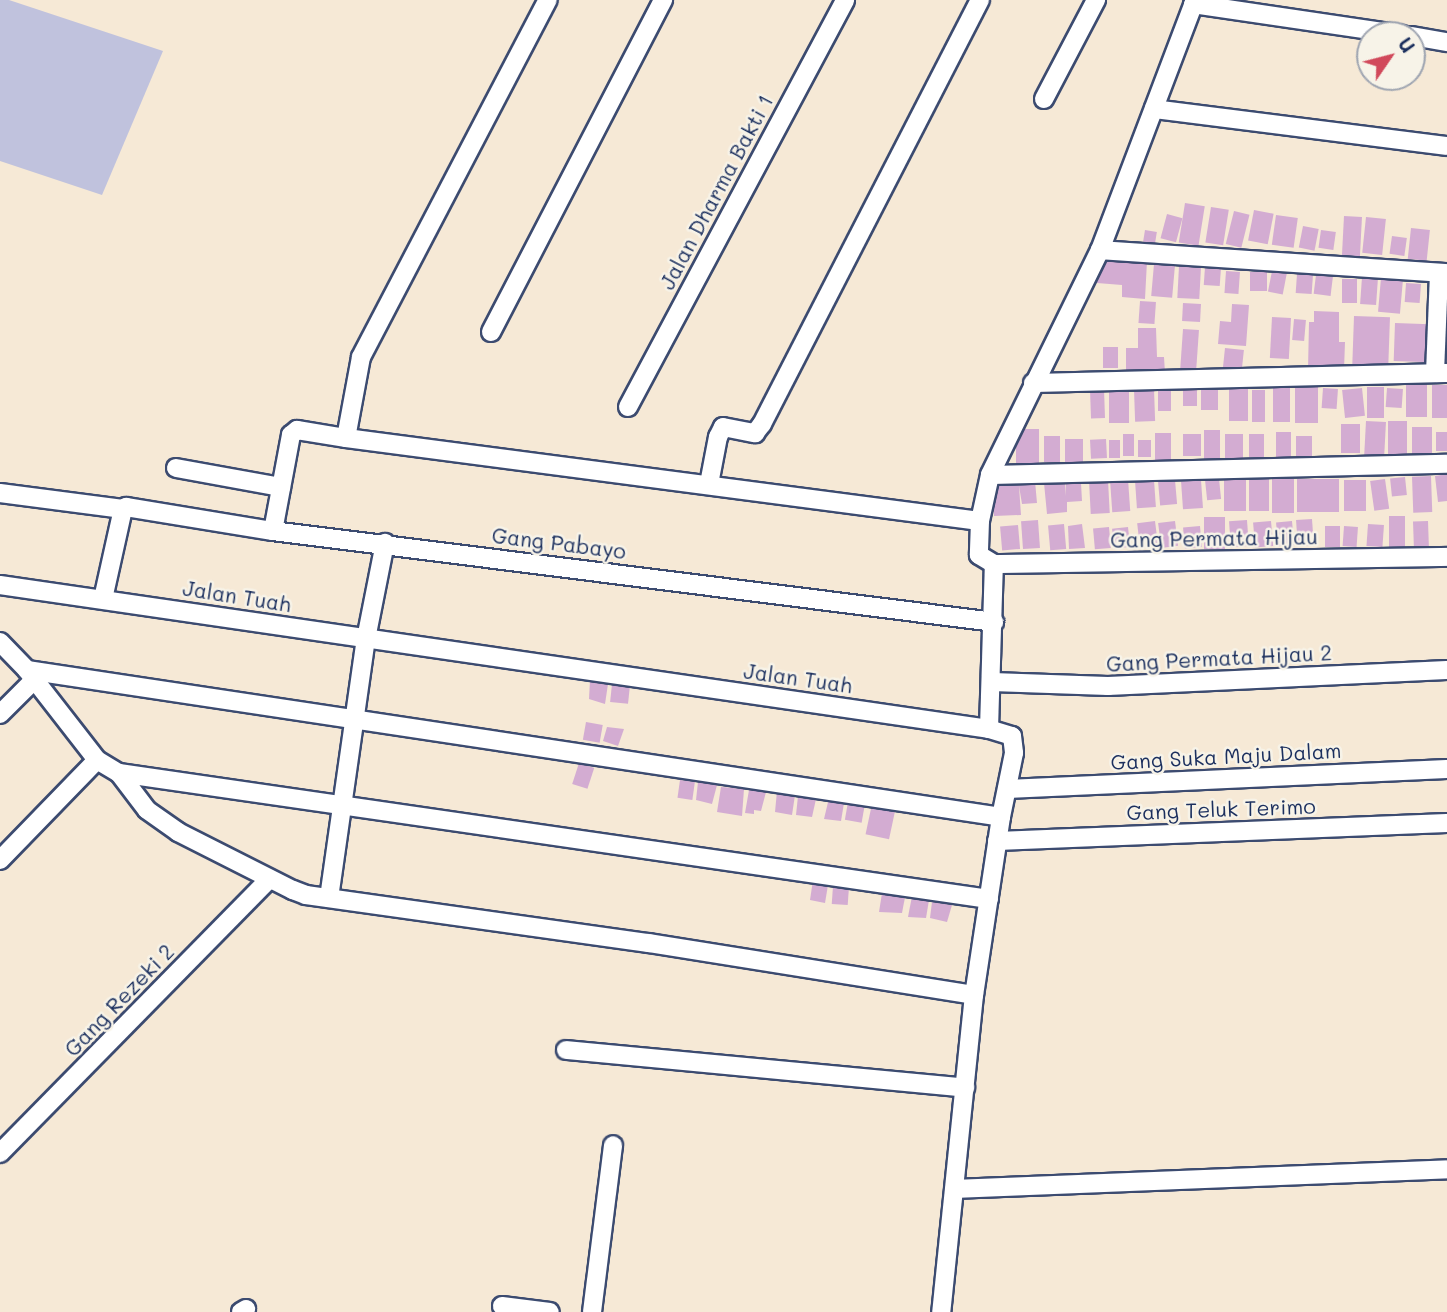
<!DOCTYPE html>
<style>
body{margin:0}
#map{position:relative;width:1447px;height:1312px;overflow:hidden;background:#f6e9d6;font-family:Mali,sans-serif}
div>[style]{position:absolute}
.industrial>*{inset:0;background:#c0c2dd}
.building>*{inset:0;background:#d3acd2;transform-origin:0 0}
.roads{filter:drop-shadow(2px 0 #3c4b70) drop-shadow(-2px 0 #3c4b70) drop-shadow(0 2px #3c4b70) drop-shadow(0 -2px #3c4b70)}
.minor>*{height:18px;margin:-9px;padding:0 9px;transform-origin:9px;border-radius:9px;background:#fff}
span{translate:-50% -50%;white-space:nowrap;text-align:center;line-height:1.15;-webkit-text-stroke:5px #f7f3e8;paint-order:stroke}
.street-label{font-size:21px;color:#1b2f5e}
.north{position:absolute;left:1356px;top:21px;width:70px;height:70px;box-sizing:border-box;background:#f7f3e8;border:2px solid #9fa5b1;border-radius:50%;rotate:55deg;font-size:19px;font-weight:700;line-height:28px;text-align:center;color:#1b2f5e}
.north::after{content:'';display:block;margin:auto;width:24px;height:32px;background:#d1495b;clip-path:polygon(50% 0,100% 100%,50% 72%,0 100%)}
</style>
<div id="map">
<div class="industrial">
<i style="clip-path:polygon(0 0,9px 0,163px 51px,102px 195px,0 161px)"></i>
</div>
<div class="building">
<i style="left:1185px;top:203px;width:20px;height:40px;rotate:9deg"></i>
<i style="left:1211px;top:207px;width:18px;height:36px;rotate:9deg"></i>
<i style="left:1254px;top:210px;width:20px;height:31px;rotate:11deg"></i>
<i style="left:1234px;top:211px;width:16px;height:34px;rotate:14deg"></i>
<i style="left:1167px;top:214px;width:16px;height:25px;rotate:15deg"></i>
<i style="left:1276px;top:215px;width:22px;height:30px;rotate:8deg"></i>
<i style="left:1344px;top:216px;width:18px;height:40px;rotate:3deg"></i>
<i style="left:1366px;top:217px;width:20px;height:36px;rotate:6deg"></i>
<i style="left:1303px;top:226px;width:16px;height:22px;rotate:11deg"></i>
<i style="left:1411px;top:228px;width:19px;height:31px;rotate:6deg"></i>
<i style="left:1145px;top:230px;width:12px;height:12px;rotate:9deg"></i>
<i style="left:1321px;top:230px;width:15px;height:18px;rotate:8deg"></i>
<i style="left:1392px;top:236px;width:15px;height:18px;rotate:8deg"></i>
<i style="clip-path:polygon(1114px 258px,1147px 261px,1145px 299px,1122px 297px,1122px 285px,1097px 283px,1098px 261px,1114px 262px)"></i>
<i style="left:1154px;top:264px;width:21px;height:32px;rotate:5deg"></i>
<i style="left:1179px;top:266px;width:22px;height:32px;rotate:3deg"></i>
<i style="left:1205px;top:267px;width:16px;height:18px;rotate:4deg"></i>
<i style="left:1226px;top:271px;width:14px;height:22px;rotate:4deg"></i>
<i style="left:1272px;top:271px;width:15px;height:21px;rotate:11deg"></i>
<i style="left:1250px;top:272px;width:17px;height:19px"></i>
<i style="left:1297px;top:274px;width:16px;height:19px;rotate:4deg"></i>
<i style="left:1316px;top:275px;width:17px;height:19px;rotate:7deg"></i>
<i style="left:1362px;top:277px;width:16px;height:27px;rotate:4deg"></i>
<i style="left:1381px;top:278px;width:22px;height:34px;rotate:5deg"></i>
<i style="left:1342px;top:279px;width:15px;height:24px"></i>
<i style="left:1406px;top:283px;width:15px;height:19px;rotate:4deg"></i>
<i style="left:1140px;top:301px;width:16px;height:22px;rotate:4deg"></i>
<i style="left:1183px;top:303px;width:18px;height:18px;rotate:3deg"></i>
<i style="clip-path:polygon(1232px 304px,1249px 305px,1246px 346px,1218px 344px,1220px 321px,1231px 322px)"></i>
<i style="clip-path:polygon(1314px 311px,1339px 312px,1339px 342px,1345px 342px,1344px 370px,1308px 370px,1309px 322px,1314px 322px)"></i>
<i style="left:1354px;top:316px;width:36px;height:49px;rotate:2deg"></i>
<i style="left:1272px;top:317px;width:19px;height:41px;rotate:3deg"></i>
<i style="left:1294px;top:319px;width:12px;height:21px;rotate:5deg"></i>
<i style="left:1395px;top:323px;width:35px;height:38px;rotate:2deg"></i>
<i style="clip-path:polygon(1138px 328px,1156px 328px,1157px 357px,1164px 357px,1165px 373px,1126px 374px,1126px 348px,1138px 348px)"></i>
<i style="left:1183px;top:329px;width:16px;height:43px;rotate:4deg"></i>
<i style="left:1103px;top:347px;width:15px;height:21px"></i>
<i style="left:1225px;top:348px;width:19px;height:22px;rotate:6deg"></i>
<i style="left:1229px;top:381px;width:19px;height:40px"></i>
<i style="left:1295px;top:382px;width:23px;height:41px"></i>
<i style="left:1273px;top:384px;width:17px;height:38px"></i>
<i style="left:1406px;top:384px;width:21px;height:33px"></i>
<i style="left:1432px;top:385px;width:15px;height:33px"></i>
<i style="left:1367px;top:387px;width:17px;height:31px"></i>
<i style="left:1183px;top:388px;width:14px;height:18px"></i>
<i style="left:1201px;top:388px;width:17px;height:22px"></i>
<i style="left:1323px;top:388px;width:15px;height:20px;rotate:4deg"></i>
<i style="left:1362px;top:388px;width:28px;height:20px;rotate:84deg"></i>
<i style="left:1387px;top:388px;width:16px;height:19px;rotate:4deg"></i>
<i style="left:1104px;top:389px;width:29px;height:14px;rotate:88deg"></i>
<i style="left:1154px;top:389px;width:32px;height:20px;rotate:88deg"></i>
<i style="left:1158px;top:389px;width:13px;height:22px"></i>
<i style="left:1109px;top:390px;width:20px;height:33px"></i>
<i style="left:1252px;top:390px;width:13px;height:32px"></i>
<i style="left:1366px;top:421px;width:20px;height:39px;rotate:3deg"></i>
<i style="left:1388px;top:421px;width:19px;height:38px"></i>
<i style="left:1341px;top:424px;width:19px;height:29px"></i>
<i style="left:1412px;top:427px;width:20px;height:32px"></i>
<i style="left:1016px;top:429px;width:23px;height:39px"></i>
<i style="left:1204px;top:430px;width:16px;height:36px"></i>
<i style="left:1276px;top:432px;width:15px;height:25px"></i>
<i style="left:1436px;top:432px;width:11px;height:19px"></i>
<i style="left:1155px;top:433px;width:16px;height:27px"></i>
<i style="left:1123px;top:434px;width:11px;height:22px"></i>
<i style="left:1201px;top:434px;width:22px;height:18px;rotate:90deg"></i>
<i style="left:1243px;top:434px;width:25px;height:18px;rotate:90deg"></i>
<i style="left:1264px;top:434px;width:23px;height:15px;rotate:90deg"></i>
<i style="left:1044px;top:436px;width:16px;height:26px"></i>
<i style="left:1296px;top:436px;width:16px;height:21px"></i>
<i style="left:1065px;top:439px;width:18px;height:25px"></i>
<i style="left:1106px;top:439px;width:19px;height:16px;rotate:87deg"></i>
<i style="left:1109px;top:440px;width:11px;height:18px"></i>
<i style="left:1138px;top:440px;width:13px;height:17px"></i>
<i style="clip-path:polygon(1447px 474px,1447px 501px,1438px 502px,1435px 476px)"></i>
<i style="left:1224px;top:475px;width:22px;height:36px"></i>
<i style="left:1431px;top:476px;width:36px;height:19px;rotate:88deg"></i>
<i style="left:1405px;top:477px;width:18px;height:15px;rotate:84deg"></i>
<i style="left:1128px;top:479px;width:32px;height:18px;rotate:86deg"></i>
<i style="left:1219px;top:479px;width:20px;height:14px;rotate:84deg"></i>
<i style="left:1249px;top:479px;width:20px;height:32px"></i>
<i style="left:1272px;top:479px;width:22px;height:34px"></i>
<i style="left:1297px;top:479px;width:42px;height:33px"></i>
<i style="left:1385px;top:479px;width:30px;height:15px;rotate:82deg"></i>
<i style="left:1108px;top:480px;width:33px;height:19px;rotate:87deg"></i>
<i style="left:1154px;top:480px;width:27px;height:19px;rotate:86deg"></i>
<i style="left:1175px;top:480px;width:24px;height:17px;rotate:85deg"></i>
<i style="left:1201px;top:480px;width:28px;height:20px;rotate:86deg"></i>
<i style="left:1344px;top:480px;width:22px;height:31px"></i>
<i style="clip-path:polygon(1035px 481px,1037px 503px,1022px 504px,1019px 486px,1021px 515px,994px 516px,992px 484px)"></i>
<i style="clip-path:polygon(1065px 482px,1066px 496px,1066px 483px,1081px 483px,1082px 501px,1067px 502px,1067px 512px,1047px 514px,1044px 483px)"></i>
<i style="left:1389px;top:516px;width:16px;height:35px"></i>
<i style="left:1204px;top:517px;width:21px;height:32px"></i>
<i style="left:1312px;top:519px;width:26px;height:16px;rotate:86deg"></i>
<i style="left:1038px;top:520px;width:28px;height:17px;rotate:86deg"></i>
<i style="left:1247px;top:520px;width:26px;height:18px;rotate:86deg"></i>
<i style="left:1155px;top:521px;width:25px;height:18px;rotate:83deg"></i>
<i style="left:1175px;top:521px;width:25px;height:17px;rotate:83deg"></i>
<i style="left:1271px;top:521px;width:25px;height:18px;rotate:85deg"></i>
<i style="left:1292px;top:521px;width:24px;height:16px;rotate:85deg"></i>
<i style="left:1428px;top:521px;width:25px;height:15px;rotate:88deg"></i>
<i style="left:1064px;top:524px;width:25px;height:16px;rotate:85deg"></i>
<i style="clip-path:polygon(1082px 524px,1085px 548px,1069px 549px,1068px 526px)"></i>
<i style="left:1368px;top:524px;width:16px;height:22px;rotate:4deg"></i>
<i style="left:1018px;top:525px;width:24px;height:18px;rotate:85deg"></i>
<i style="left:1200px;top:526px;width:21px;height:17px;rotate:85deg"></i>
<i style="left:1340px;top:526px;width:21px;height:15px;rotate:90deg"></i>
<i style="left:1344px;top:526px;width:14px;height:20px;rotate:4deg"></i>
<i style="left:1109px;top:527px;width:21px;height:16px;rotate:85deg"></i>
<i style="left:1128px;top:527px;width:20px;height:16px;rotate:84deg"></i>
<i style="clip-path:polygon(590px 680px,608px 684px,605px 704px,589px 699px)"></i>
<i style="left:612px;top:684px;width:18px;height:18px;rotate:6deg"></i>
<i style="left:586px;top:722px;width:17px;height:18px;rotate:10deg"></i>
<i style="clip-path:polygon(607px 727px,624px 729px,618px 746px,603px 741px)"></i>
<i style="left:579px;top:763px;width:16px;height:22px;rotate:18deg"></i>
<i style="left:680px;top:780px;width:15px;height:18px;rotate:8deg"></i>
<i style="clip-path:polygon(698px 782px,717px 785px,712px 804px,696px 800px)"></i>
<i style="clip-path:polygon(721px 787px,744px 789px,742px 816px,717px 812px)"></i>
<i style="clip-path:polygon(749px 790px,766px 792px,761px 811px,754px 810px,754px 814px,745px 813px)"></i>
<i style="clip-path:polygon(777px 791px,795px 795px,792px 815px,775px 812px)"></i>
<i style="clip-path:polygon(798px 796px,816px 799px,812px 817px,796px 815px)"></i>
<i style="clip-path:polygon(829px 798px,844px 803px,841px 821px,824px 819px)"></i>
<i style="left:848px;top:802px;width:17px;height:18px;rotate:10deg"></i>
<i style="left:872px;top:804px;width:24px;height:31px;rotate:12deg"></i>
<i style="clip-path:polygon(813px 880px,828px 885px,825px 903px,810px 900px)"></i>
<i style="left:833px;top:886px;width:16px;height:18px;rotate:4deg"></i>
<i style="clip-path:polygon(883px 887px,906px 892px,902px 913px,879px 912px)"></i>
<i style="clip-path:polygon(912px 896px,929px 900px,926px 918px,908px 917px)"></i>
<i style="clip-path:polygon(932px 902px,952px 905px,947px 922px,930px 918px)"></i>
</div>
<div class="roads">
<div class="minor">
<i style="left:1195px;top:0;width:267px;rotate:110.8deg"></i>
<i style="left:1100px;top:250px;width:250px;rotate:116.1deg"></i>
<i style="left:990px;top:475px;width:47px;rotate:102.3deg"></i>
<i style="left:980px;top:521px;width:34px;rotate:92deg"></i>
<i style="left:979px;top:555px;width:17px;rotate:31deg"></i>
<i style="left:994px;top:564px;width:453px;rotate:-0.9deg"></i>
<i style="left:1193px;top:4px;width:212px;rotate:8.4deg"></i>
<i style="left:1412px;top:36px;width:36px;rotate:10deg"></i>
<i style="left:1044px;top:99px;width:112px;rotate:-62.3deg"></i>
<i style="left:1154px;top:109px;width:295px;rotate:7.2deg"></i>
<i style="left:1100px;top:250px;width:348px;rotate:3.8deg"></i>
<i style="left:491px;top:332px;width:374px;rotate:-62.6deg"></i>
<i style="left:1435px;top:373px;width:100px;rotate:-87.7deg"></i>
<i style="left:1033px;top:383px;width:414px;rotate:-1.4deg"></i>
<i style="left:628px;top:407px;width:461px;rotate:-61.9deg"></i>
<i style="left:346px;top:438px;width:639px;rotate:7.46deg"></i>
<i style="left:176px;top:468px;width:107px;rotate:10.3deg"></i>
<i style="left:990px;top:475px;width:457px;rotate:-1.4deg"></i>
<i style="left:709px;top:484px;width:48px;rotate:-79.2deg"></i>
<i style="left:718px;top:437px;width:11px;rotate:-63deg"></i>
<i style="left:723px;top:427px;width:33px;rotate:11deg"></i>
<i style="left:755px;top:433px;width:11px;rotate:-52deg"></i>
<i style="left:762px;top:424px;width:477px;rotate:-62.8deg"></i>
<i style="left:0;top:493px;width:124px;rotate:7.4deg"></i>
<i style="left:273px;top:531px;width:98px;rotate:-79.4deg"></i>
<i style="left:291px;top:435px;width:8px;rotate:-40deg"></i>
<i style="left:297px;top:430px;width:50px;rotate:9.3deg"></i>
<i style="left:346px;top:438px;width:82px;rotate:-79.5deg"></i>
<i style="left:361px;top:357px;width:403px;rotate:-62.4deg"></i>
<i style="left:0;top:585px;width:999px;rotate:8.28deg"></i>
<i style="left:989px;top:729px;width:24px;rotate:17deg"></i>
<i style="left:1012px;top:736px;width:17px;rotate:83deg"></i>
<i style="left:1014px;top:753px;width:65px;rotate:101.5deg"></i>
<i style="left:1001px;top:817px;width:180px;rotate:98.6deg"></i>
<i style="left:974px;top:995px;width:319px;rotate:95.9deg"></i>
<i style="left:103px;top:599px;width:92px;rotate:-77.5deg"></i>
<i style="left:123px;top:509px;width:4px;rotate:-34deg"></i>
<i style="left:126px;top:507px;width:149px;rotate:9.3deg"></i>
<i style="left:273px;top:531px;width:727px;rotate:7.19deg"></i>
<i style="left:0;top:642px;width:39px;rotate:46deg"></i>
<i style="left:27px;top:670px;width:114px;rotate:52.1deg"></i>
<i style="left:97px;top:760px;width:26px;rotate:31deg"></i>
<i style="left:119px;top:773px;width:46px;rotate:52.9deg"></i>
<i style="left:147px;top:810px;width:38px;rotate:35deg"></i>
<i style="left:178px;top:832px;width:129px;rotate:26.8deg"></i>
<i style="left:293px;top:890px;width:14px;rotate:21deg"></i>
<i style="left:306px;top:895px;width:346px;rotate:8deg"></i>
<i style="left:649px;top:943px;width:329px;rotate:9.1deg"></i>
<i style="left:27px;top:670px;width:985px;rotate:8.58deg"></i>
<i style="left:992px;top:682px;width:116px;rotate:2deg"></i>
<i style="left:1108px;top:686px;width:339px;rotate:-2.7deg"></i>
<i style="left:0;top:714px;width:48px;rotate:-45deg"></i>
<i style="left:989px;top:729px;width:165px;rotate:-88.3deg"></i>
<i style="left:119px;top:773px;width:879px;rotate:8.24deg"></i>
<i style="left:1007px;top:789px;width:440px;rotate:-2.6deg"></i>
<i style="left:997px;top:841px;width:450px;rotate:-2.3deg"></i>
<i style="left:0;top:860px;width:139px;rotate:-45.9deg"></i>
<i style="left:329px;top:898px;width:262px;rotate:-81.9deg"></i>
<i style="left:366px;top:639px;width:98px;rotate:-78.8deg"></i>
<i style="left:566px;top:1050px;width:401px;rotate:5.4deg"></i>
<i style="left:0;top:1153px;width:384px;rotate:-45.5deg"></i>
<i style="left:956px;top:1189px;width:491px;rotate:-2.3deg"></i>
<i style="left:502px;top:1306px;width:48px;rotate:7.1deg"></i>
<i style="left:241px;top:1312px;width:6px;rotate:-31deg"></i>
<i style="left:592px;top:1312px;width:168px;rotate:-82.8deg"></i>
</div>
</div>
<div class="street-label">
<span style="left:716px;top:192px;rotate:-62deg">Jalan Dharma Bakti 1</span>
<span style="left:1214px;top:538px;rotate:-1deg">Gang Permata Hijau</span>
<span style="left:559px;top:543px;rotate:7deg">Gang Pabayo</span>
<span style="left:237px;top:596px;rotate:9deg">Jalan Tuah</span>
<span style="left:1219px;top:658px;rotate:-3deg">Gang Permata Hijau 2</span>
<span style="left:798px;top:678px;rotate:8deg">Jalan Tuah</span>
<span style="left:1226px;top:756px;rotate:-3deg">Gang Suka Maju Dalam</span>
<span style="left:1221px;top:809px;rotate:-2deg">Gang Teluk Terimo</span>
<span style="left:119px;top:1000px;rotate:-46deg">Gang Rezeki 2</span>
</div>
<div class="north">U</div>
</div>
